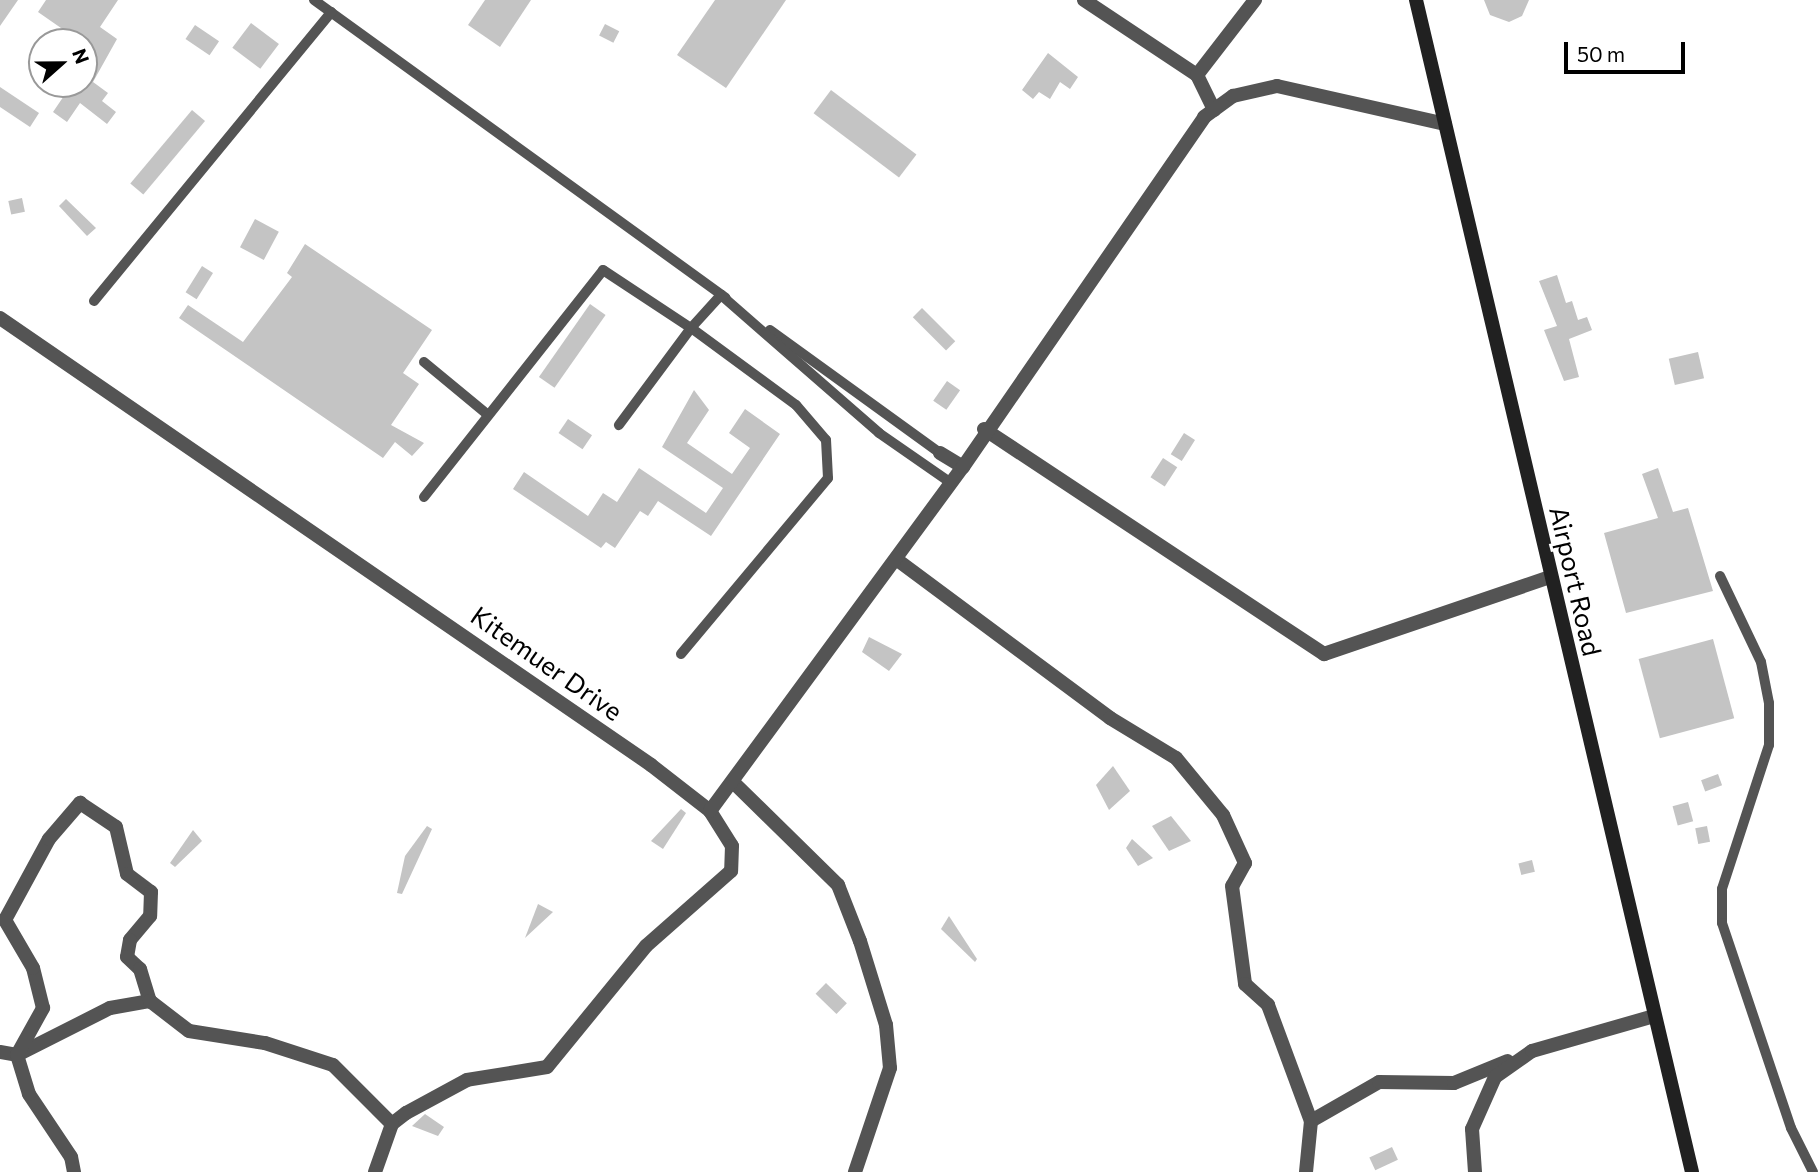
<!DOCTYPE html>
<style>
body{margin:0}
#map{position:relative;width:1820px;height:1172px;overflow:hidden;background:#fff;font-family:Commissioner,sans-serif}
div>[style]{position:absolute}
.building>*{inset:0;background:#c4c4c4;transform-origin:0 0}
.lane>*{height:10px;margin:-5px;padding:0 5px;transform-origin:5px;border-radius:5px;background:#545454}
.street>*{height:14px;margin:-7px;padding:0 7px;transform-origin:7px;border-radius:7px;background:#545454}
.secondary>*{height:14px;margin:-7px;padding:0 7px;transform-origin:7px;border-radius:7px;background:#212121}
span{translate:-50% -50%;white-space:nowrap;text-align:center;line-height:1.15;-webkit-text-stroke:6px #fff;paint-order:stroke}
.street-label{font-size:26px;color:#000}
.north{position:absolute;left:28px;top:28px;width:70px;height:70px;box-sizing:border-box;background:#fff;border:2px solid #999;border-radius:50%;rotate:69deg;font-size:19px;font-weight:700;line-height:28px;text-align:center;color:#000}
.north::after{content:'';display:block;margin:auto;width:24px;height:32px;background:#000;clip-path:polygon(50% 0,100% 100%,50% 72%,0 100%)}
.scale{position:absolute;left:1564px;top:42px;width:121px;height:32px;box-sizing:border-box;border:4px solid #000;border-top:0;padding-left:9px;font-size:21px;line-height:24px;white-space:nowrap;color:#000;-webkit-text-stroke:5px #fff;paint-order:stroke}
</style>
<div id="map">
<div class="building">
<i style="clip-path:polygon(0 0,18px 0,0 26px)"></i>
<i style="clip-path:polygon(46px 0,118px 0,100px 27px,117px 39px,93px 82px,108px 93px,102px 101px,116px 112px,107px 124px,80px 103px,67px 122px,53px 112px,72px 84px,84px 84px,84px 66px,94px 51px,38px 12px)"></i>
<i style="clip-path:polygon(485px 0,531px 0,500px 47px,468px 25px)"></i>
<i style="clip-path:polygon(715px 0,786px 0,726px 88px,677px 55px)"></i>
<i style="clip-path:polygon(1484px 0,1529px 0,1522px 16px,1509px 22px,1490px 15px)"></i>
<i style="left:251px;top:23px;width:35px;height:31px;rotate:37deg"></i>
<i style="left:605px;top:24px;width:16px;height:13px;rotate:27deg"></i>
<i style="left:195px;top:25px;width:29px;height:17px;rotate:34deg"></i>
<i style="clip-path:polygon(1048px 53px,1078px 77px,1070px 89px,1060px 82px,1050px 99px,1039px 92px,1033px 99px,1022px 90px)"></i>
<i style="clip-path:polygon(0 87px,39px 113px,30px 127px,0 107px)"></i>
<i style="left:831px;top:90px;width:107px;height:29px;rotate:37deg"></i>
<i style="left:192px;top:110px;width:17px;height:96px;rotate:40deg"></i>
<i style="left:22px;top:198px;width:14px;height:14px;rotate:78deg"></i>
<i style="clip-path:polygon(66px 199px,96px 228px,87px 236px,59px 206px)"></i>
<i style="left:255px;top:219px;width:27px;height:32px;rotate:28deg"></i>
<i style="clip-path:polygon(305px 244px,432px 330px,403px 373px,419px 384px,391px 425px,424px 443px,412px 456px,395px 442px,383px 458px,179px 318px,188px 305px,243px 342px,292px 277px,287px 273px)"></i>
<i style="left:202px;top:266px;width:13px;height:31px;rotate:32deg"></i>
<i style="clip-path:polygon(1557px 275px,1566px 303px,1572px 301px,1578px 320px,1587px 317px,1592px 330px,1569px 339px,1579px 377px,1564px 381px,1544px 330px,1557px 326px,1539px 281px)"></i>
<i style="left:590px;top:304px;width:19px;height:89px;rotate:35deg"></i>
<i style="left:922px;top:308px;width:47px;height:13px;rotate:45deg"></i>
<i style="left:1698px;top:352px;width:27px;height:30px;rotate:77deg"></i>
<i style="left:947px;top:381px;width:16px;height:24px;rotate:35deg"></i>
<i style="clip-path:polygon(694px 390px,709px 410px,687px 443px,732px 474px,750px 448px,729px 433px,745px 409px,780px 434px,711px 536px,658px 501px,648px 516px,640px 511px,615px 548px,606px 542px,601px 548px,513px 489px,524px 472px,588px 516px,603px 493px,617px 502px,639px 468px,706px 513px,723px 488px,662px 447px)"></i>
<i style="left:568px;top:419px;width:29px;height:17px;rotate:34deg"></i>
<i style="left:1184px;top:433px;width:13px;height:25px;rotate:32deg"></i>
<i style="left:1163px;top:458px;width:17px;height:23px;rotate:33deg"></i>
<i style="clip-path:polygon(1658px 468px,1673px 512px,1688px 508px,1713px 591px,1626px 613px,1604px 533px,1658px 518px,1642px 474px)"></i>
<i style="clip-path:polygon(869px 637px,902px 654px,889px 671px,862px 652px)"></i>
<i style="left:1713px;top:639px;width:82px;height:77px;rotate:75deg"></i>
<i style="clip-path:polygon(1113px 766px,1130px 791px,1109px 810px,1096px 785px)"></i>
<i style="left:1718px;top:774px;width:12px;height:18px;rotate:70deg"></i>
<i style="left:1688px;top:802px;width:20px;height:16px;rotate:75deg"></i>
<i style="clip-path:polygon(681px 809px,686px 813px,663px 849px,651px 841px)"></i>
<i style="clip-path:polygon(1171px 816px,1191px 841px,1169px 851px,1152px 826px)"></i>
<i style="clip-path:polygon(427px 826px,432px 829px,402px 894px,397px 893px,405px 856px)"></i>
<i style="left:1707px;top:826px;width:16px;height:12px;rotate:79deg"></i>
<i style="clip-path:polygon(193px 830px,202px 841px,175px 867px,170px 863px)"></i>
<i style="clip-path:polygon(1132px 839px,1153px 858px,1138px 866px,1126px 848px)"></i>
<i style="left:1532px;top:860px;width:12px;height:14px;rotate:76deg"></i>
<i style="clip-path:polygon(538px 904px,553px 912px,525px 938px)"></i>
<i style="clip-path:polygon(949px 916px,977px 959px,975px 962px,941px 929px)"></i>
<i style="left:826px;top:983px;width:29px;height:15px;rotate:44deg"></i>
<i style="clip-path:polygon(425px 1114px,444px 1127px,438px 1136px,412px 1126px)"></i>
<i style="left:1392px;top:1147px;width:14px;height:25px;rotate:65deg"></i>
</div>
<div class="lane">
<i style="left:314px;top:0;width:508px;rotate:35.88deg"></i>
<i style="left:94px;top:301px;width:374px;rotate:-50.6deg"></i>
<i style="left:770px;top:330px;width:210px;rotate:35.9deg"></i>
<i style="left:424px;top:362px;width:83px;rotate:39.6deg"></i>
<i style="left:424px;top:497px;width:289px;rotate:-51.7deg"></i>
<i style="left:603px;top:270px;width:105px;rotate:33.4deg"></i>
<i style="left:691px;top:328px;width:121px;rotate:126.6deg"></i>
<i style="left:1720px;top:576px;width:95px;rotate:64.5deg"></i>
<i style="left:1761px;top:662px;width:42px;rotate:79deg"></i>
<i style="left:1769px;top:703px;width:42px;rotate:90deg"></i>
<i style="left:1769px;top:745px;width:151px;rotate:108.1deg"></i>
<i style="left:1722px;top:889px;width:34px;rotate:90deg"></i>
<i style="left:1722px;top:923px;width:216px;rotate:71.4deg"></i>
<i style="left:1791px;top:1128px;width:49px;rotate:63.4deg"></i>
<i style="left:681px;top:654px;width:229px;rotate:-50.1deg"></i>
<i style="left:828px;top:478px;width:38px;rotate:-93deg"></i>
<i style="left:826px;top:440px;width:46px;rotate:-130.6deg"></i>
<i style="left:796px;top:405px;width:130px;rotate:-143.7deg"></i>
<i style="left:691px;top:328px;width:45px;rotate:-47.7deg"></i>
<i style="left:721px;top:295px;width:210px;rotate:41.1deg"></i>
<i style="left:879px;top:433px;width:88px;rotate:34.8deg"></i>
</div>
<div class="street">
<i style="left:1084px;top:0;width:136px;rotate:33.6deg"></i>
<i style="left:1197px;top:75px;width:39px;rotate:64deg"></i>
<i style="left:1197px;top:75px;width:95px;rotate:-52.3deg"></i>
<i style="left:0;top:318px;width:790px;rotate:34.47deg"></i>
<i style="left:651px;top:765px;width:75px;rotate:37.9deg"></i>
<i style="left:710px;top:811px;width:41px;rotate:57.8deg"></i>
<i style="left:732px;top:846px;width:25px;rotate:92deg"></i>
<i style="left:731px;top:871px;width:113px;rotate:138.6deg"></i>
<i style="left:646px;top:946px;width:156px;rotate:129.3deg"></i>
<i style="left:547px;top:1067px;width:81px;rotate:170.8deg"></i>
<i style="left:467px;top:1080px;width:69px;rotate:151.6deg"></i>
<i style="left:406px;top:1113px;width:18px;rotate:142deg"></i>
<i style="left:392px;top:1124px;width:51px;rotate:109.5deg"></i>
<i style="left:984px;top:429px;width:408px;rotate:33.5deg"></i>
<i style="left:1324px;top:654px;width:239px;rotate:-18.8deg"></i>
<i style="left:940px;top:453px;width:27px;rotate:31deg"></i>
<i style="left:896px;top:559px;width:267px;rotate:36.6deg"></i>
<i style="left:1110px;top:718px;width:77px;rotate:31.2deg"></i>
<i style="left:1176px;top:758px;width:74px;rotate:50.5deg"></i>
<i style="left:1223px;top:815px;width:53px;rotate:65.4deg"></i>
<i style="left:1245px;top:863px;width:26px;rotate:119deg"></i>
<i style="left:1232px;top:886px;width:99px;rotate:82.4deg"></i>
<i style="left:1245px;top:984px;width:31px;rotate:42deg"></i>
<i style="left:1268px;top:1005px;width:124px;rotate:69.7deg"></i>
<i style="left:1311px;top:1121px;width:51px;rotate:95.6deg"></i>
<i style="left:734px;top:783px;width:146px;rotate:44.4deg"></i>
<i style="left:838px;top:885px;width:60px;rotate:68.6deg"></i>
<i style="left:860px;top:941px;width:88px;rotate:72.8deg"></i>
<i style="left:886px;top:1025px;width:43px;rotate:84.7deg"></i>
<i style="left:890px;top:1068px;width:110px;rotate:108.6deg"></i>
<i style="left:710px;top:811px;width:427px;rotate:-53.7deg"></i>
<i style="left:963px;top:467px;width:425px;rotate:-55.4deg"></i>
<i style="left:1204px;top:117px;width:36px;rotate:-36deg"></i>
<i style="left:1233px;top:96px;width:45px;rotate:-12.8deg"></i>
<i style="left:1277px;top:86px;width:172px;rotate:12.7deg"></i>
<i style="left:0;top:1052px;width:17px;rotate:10deg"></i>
<i style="left:17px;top:1055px;width:104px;rotate:-26.8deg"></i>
<i style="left:110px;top:1008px;width:41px;rotate:-9.9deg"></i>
<i style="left:1311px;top:1121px;width:78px;rotate:-29.8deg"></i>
<i style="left:1379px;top:1082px;width:75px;rotate:0.8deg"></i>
<i style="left:1454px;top:1083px;width:58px;rotate:-22.2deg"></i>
<i style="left:74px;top:1172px;width:15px;rotate:-101deg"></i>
<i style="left:71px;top:1157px;width:76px;rotate:-123.7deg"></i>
<i style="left:29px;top:1094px;width:41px;rotate:-107.1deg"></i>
<i style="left:17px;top:1055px;width:54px;rotate:-61deg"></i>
<i style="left:43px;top:1008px;width:41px;rotate:-104deg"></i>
<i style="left:33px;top:968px;width:56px;rotate:-120.3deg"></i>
<i style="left:5px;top:920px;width:92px;rotate:-61.5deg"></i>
<i style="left:49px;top:839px;width:48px;rotate:-49.3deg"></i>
<i style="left:80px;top:803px;width:43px;rotate:33.7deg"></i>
<i style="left:116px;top:827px;width:48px;rotate:76.8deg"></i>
<i style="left:127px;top:874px;width:30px;rotate:37deg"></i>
<i style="left:151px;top:892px;width:24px;rotate:92deg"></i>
<i style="left:150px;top:916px;width:31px;rotate:130deg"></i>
<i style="left:130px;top:940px;width:17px;rotate:100deg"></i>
<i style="left:127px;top:957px;width:18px;rotate:43deg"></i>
<i style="left:140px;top:969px;width:34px;rotate:73deg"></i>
<i style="left:150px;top:1001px;width:49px;rotate:37.6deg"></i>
<i style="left:189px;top:1031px;width:77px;rotate:9deg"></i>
<i style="left:265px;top:1043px;width:71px;rotate:17.9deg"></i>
<i style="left:333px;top:1065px;width:83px;rotate:45deg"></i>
<i style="left:1475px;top:1172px;width:43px;rotate:-94deg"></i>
<i style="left:1472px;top:1129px;width:57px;rotate:-66.1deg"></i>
<i style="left:1495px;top:1077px;width:45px;rotate:-35.1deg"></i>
<i style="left:1532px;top:1051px;width:127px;rotate:-16deg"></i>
</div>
<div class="secondary">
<i style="left:1416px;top:0;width:1204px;rotate:76.75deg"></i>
</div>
<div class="street-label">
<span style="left:1576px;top:581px;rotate:77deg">Airport Road</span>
<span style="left:547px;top:663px;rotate:35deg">Kitemuer Drive</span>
</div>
<div class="north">N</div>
<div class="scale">50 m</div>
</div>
